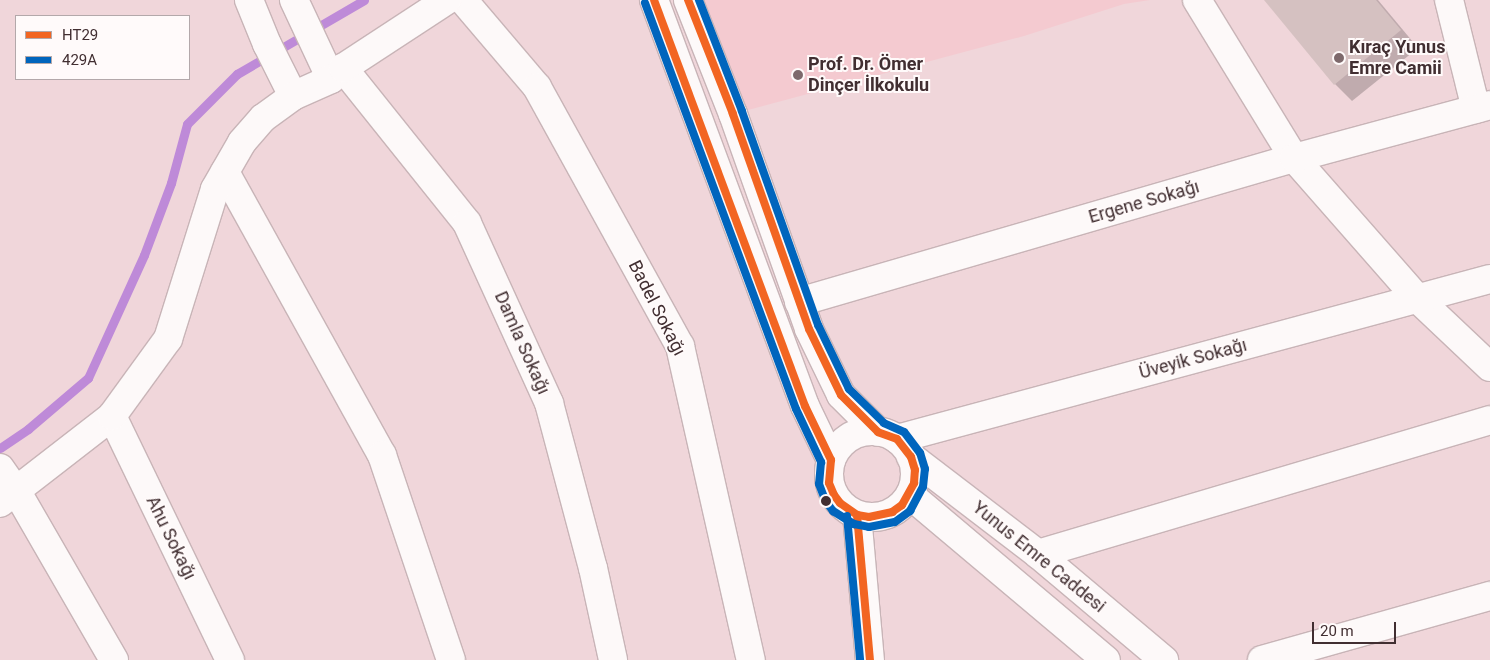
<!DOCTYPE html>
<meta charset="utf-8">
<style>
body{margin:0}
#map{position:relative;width:1490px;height:660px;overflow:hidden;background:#f0d6da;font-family:Roboto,sans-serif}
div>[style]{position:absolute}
.built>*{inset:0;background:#f4cad0}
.shadow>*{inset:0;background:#0003}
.stream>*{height:9px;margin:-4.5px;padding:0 4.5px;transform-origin:4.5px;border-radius:4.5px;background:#be8ad8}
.building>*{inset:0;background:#d5c1c1}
.roads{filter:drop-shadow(1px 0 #c8b4b7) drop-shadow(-1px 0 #c8b4b7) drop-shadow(0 1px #c8b4b7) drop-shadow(0 -1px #c8b4b7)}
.minor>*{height:28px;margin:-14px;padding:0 14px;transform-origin:14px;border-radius:14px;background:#fdf9f9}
.minor>.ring{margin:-14px;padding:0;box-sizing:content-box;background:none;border:28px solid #fdf9f9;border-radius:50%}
.bus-1>*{height:8px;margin:-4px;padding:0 4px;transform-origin:4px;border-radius:4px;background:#f26522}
.bus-2>*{height:8px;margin:-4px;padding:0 4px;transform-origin:4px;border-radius:4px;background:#0065bd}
.dots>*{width:14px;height:14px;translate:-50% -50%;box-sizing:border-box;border:2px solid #fffafa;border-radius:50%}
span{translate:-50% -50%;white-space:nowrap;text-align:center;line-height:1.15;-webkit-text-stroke:4px #fffafa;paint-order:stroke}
.poi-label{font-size:18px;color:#412e31;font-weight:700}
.left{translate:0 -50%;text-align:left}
.street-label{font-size:18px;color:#412e31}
.legend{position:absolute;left:15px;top:15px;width:175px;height:65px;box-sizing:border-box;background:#fffafa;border:1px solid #b3a8aa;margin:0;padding:6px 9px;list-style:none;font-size:15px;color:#412e31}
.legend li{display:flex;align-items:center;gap:10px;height:25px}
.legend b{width:25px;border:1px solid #b3a8aa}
.scale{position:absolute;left:1312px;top:622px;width:84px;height:22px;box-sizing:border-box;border:2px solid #412e31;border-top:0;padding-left:6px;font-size:15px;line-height:18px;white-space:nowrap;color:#412e31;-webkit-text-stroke:4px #fffafa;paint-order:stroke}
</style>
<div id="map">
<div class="built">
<i style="clip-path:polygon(688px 0,1150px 0,1124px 4px,1024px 36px,733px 114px)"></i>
</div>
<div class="shadow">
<i style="clip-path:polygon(1266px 0,1378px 0,1418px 48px,1352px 101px,1335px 84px)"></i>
</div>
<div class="stream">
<i style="left:0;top:448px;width:34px;rotate:-34deg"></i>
<i style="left:28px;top:429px;width:79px;rotate:-40.4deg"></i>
<i style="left:88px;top:378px;width:135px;rotate:-65.5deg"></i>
<i style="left:144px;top:255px;width:77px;rotate:-69.4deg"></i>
<i style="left:171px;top:183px;width:61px;rotate:-74.8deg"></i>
<i style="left:187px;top:124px;width:71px;rotate:-45deg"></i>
<i style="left:237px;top:74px;width:147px;rotate:-30.2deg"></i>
</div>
<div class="building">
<i style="clip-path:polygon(1264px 0,1376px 0,1401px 30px,1334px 85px)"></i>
</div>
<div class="roads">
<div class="minor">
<i style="left:249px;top:0;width:48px;rotate:67.8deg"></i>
<i style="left:267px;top:44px;width:58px;rotate:63.4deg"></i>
<i style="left:294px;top:0;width:87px;rotate:64.9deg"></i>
<i style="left:463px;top:0;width:114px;rotate:49.6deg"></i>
<i style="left:537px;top:87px;width:296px;rotate:61.1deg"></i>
<i style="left:680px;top:346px;width:322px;rotate:77.3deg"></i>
<i style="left:654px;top:0;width:433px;rotate:69.6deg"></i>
<i style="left:805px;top:406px;width:60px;rotate:64.3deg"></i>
<i style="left:688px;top:0;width:123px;rotate:68.5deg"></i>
<i style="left:733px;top:114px;width:228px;rotate:70.5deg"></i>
<i style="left:809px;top:329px;width:73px;rotate:64.1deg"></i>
<i style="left:841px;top:395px;width:52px;rotate:45deg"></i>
<i style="left:1197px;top:0;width:185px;rotate:58.5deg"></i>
<i style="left:1294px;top:158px;width:188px;rotate:48.7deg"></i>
<i style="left:1418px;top:299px;width:99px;rotate:43.4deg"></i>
<i style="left:1449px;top:0;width:112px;rotate:76.1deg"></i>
<i style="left:343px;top:68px;width:198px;rotate:51.3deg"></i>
<i style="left:467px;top:223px;width:198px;rotate:65.5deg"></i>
<i style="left:549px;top:403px;width:171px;rotate:75.1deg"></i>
<i style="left:593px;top:568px;width:94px;rotate:77.7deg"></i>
<i style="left:225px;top:172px;width:324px;rotate:61deg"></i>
<i style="left:382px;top:455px;width:216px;rotate:71.4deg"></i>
<i style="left:799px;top:302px;width:516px;rotate:-16.22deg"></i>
<i style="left:1294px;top:158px;width:203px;rotate:-15.1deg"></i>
<i style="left:112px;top:416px;width:271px;rotate:64.2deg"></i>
<i class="ring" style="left:829px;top:431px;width:58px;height:58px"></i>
<i style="left:897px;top:439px;width:614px;rotate:-15.1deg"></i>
<i style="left:911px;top:457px;width:160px;rotate:37.4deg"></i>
<i style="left:1038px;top:554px;width:165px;rotate:40.1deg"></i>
<i style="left:0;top:468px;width:29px;rotate:55deg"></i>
<i style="left:17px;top:492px;width:194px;rotate:60deg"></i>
<i style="left:910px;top:495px;width:256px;rotate:40.1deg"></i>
<i style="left:0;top:503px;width:142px;rotate:-37.8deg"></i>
<i style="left:112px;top:416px;width:95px;rotate:-54deg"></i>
<i style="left:168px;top:339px;width:157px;rotate:-72.6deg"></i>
<i style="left:215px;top:189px;width:54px;rotate:-60.1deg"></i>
<i style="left:242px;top:142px;width:32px;rotate:-49deg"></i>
<i style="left:263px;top:118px;width:37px;rotate:-36deg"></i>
<i style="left:293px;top:96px;width:42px;rotate:-24.1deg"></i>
<i style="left:331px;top:79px;width:16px;rotate:-43deg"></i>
<i style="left:343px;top:68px;width:124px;rotate:-33.2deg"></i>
<i style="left:857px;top:515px;width:146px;rotate:84.9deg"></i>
<i style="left:1038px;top:554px;width:471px;rotate:-16.5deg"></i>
<i style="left:1262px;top:660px;width:237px;rotate:-15.7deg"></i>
</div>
</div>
<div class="bus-1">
<i style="left:654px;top:0;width:433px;rotate:69.6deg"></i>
<i style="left:805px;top:406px;width:60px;rotate:64.3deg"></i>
<i style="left:831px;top:460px;width:23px;rotate:95deg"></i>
<i style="left:829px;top:483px;width:13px;rotate:67deg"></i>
<i style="left:834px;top:495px;width:10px;rotate:53deg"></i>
<i style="left:840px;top:503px;width:21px;rotate:35deg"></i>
<i style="left:857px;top:515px;width:12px;rotate:9deg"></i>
<i style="left:869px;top:517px;width:24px;rotate:-12deg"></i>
<i style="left:892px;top:512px;width:12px;rotate:-35deg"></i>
<i style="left:902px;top:505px;width:25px;rotate:-61deg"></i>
<i style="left:914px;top:483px;width:13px;rotate:-86deg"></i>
<i style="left:915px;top:470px;width:14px;rotate:-107deg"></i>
<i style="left:911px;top:457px;width:23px;rotate:-128deg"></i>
<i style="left:897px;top:439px;width:20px;rotate:-160deg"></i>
<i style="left:878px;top:432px;width:52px;rotate:-135deg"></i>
<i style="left:841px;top:395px;width:73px;rotate:-115.9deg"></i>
<i style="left:809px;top:329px;width:228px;rotate:-109.5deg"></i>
<i style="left:733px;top:114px;width:123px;rotate:-111.5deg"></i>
<i style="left:857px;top:515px;width:146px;rotate:84.9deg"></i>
</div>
<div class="bus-2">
<i style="left:645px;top:3px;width:433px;rotate:69.6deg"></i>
<i style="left:796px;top:409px;width:59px;rotate:64.7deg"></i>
<i style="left:821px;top:462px;width:22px;rotate:95deg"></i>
<i style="left:819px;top:484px;width:17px;rotate:69deg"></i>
<i style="left:825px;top:500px;width:14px;rotate:54deg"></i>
<i style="left:833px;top:511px;width:25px;rotate:32deg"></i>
<i style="left:854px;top:524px;width:15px;rotate:11deg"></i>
<i style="left:869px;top:527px;width:26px;rotate:-11deg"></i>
<i style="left:895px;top:522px;width:19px;rotate:-36deg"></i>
<i style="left:910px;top:511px;width:27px;rotate:-62deg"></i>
<i style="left:923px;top:487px;width:18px;rotate:-84deg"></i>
<i style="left:925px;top:469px;width:17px;rotate:-107deg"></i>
<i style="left:920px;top:453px;width:26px;rotate:-127deg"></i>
<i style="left:904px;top:432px;width:22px;rotate:-156deg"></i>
<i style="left:884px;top:423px;width:49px;rotate:-135.8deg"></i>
<i style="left:849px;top:389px;width:71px;rotate:-115.8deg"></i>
<i style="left:818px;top:325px;width:227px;rotate:-109.6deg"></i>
<i style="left:742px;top:111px;width:119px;rotate:-111.2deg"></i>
<i style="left:847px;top:516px;width:145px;rotate:84.8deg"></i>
</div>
<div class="dots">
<i style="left:1339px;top:58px;background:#7e696c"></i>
<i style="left:798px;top:75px;background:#7e696c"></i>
<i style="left:826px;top:501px;background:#412e31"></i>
</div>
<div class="poi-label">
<span class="left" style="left:1349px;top:58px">Kıraç Yunus<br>Emre Camii</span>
<span class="left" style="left:808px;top:75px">Prof. Dr. Ömer<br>Dinçer İlkokulu</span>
</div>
<div class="street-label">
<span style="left:1144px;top:202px;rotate:-16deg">Ergene Sokağı</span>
<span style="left:657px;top:308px;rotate:63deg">Badel Sokağı</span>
<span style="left:522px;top:343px;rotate:66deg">Damla Sokağı</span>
<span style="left:1193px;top:359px;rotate:-15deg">Üveyik Sokağı</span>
<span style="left:171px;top:538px;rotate:64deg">Ahu Sokağı</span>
<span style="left:1039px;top:557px;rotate:39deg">Yunus Emre Caddesi</span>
</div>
<ul class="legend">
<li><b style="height:6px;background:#f26522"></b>HT29</li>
<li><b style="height:6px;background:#0065bd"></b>429A</li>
</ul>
<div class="scale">20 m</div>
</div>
